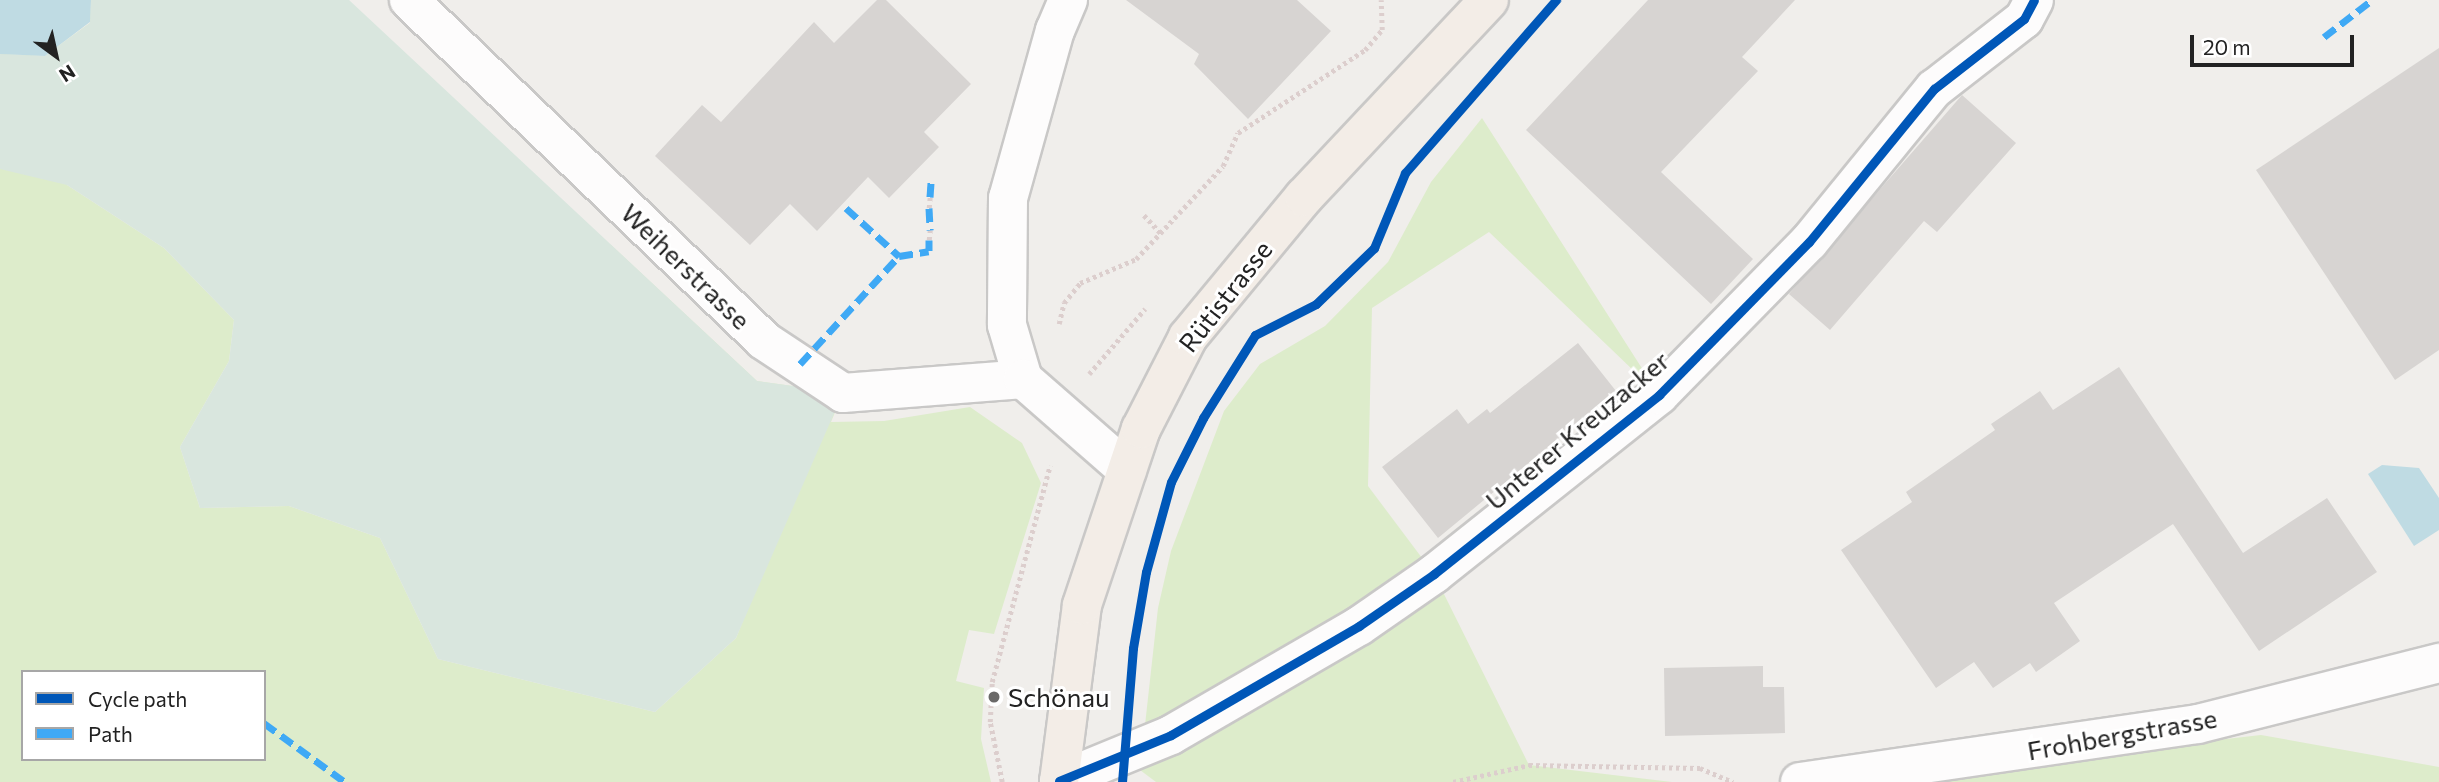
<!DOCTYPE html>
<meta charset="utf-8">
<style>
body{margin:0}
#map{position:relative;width:2439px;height:782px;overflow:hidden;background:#f0eeeb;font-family:Commissioner,sans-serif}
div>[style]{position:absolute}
.grass>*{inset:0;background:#ddeccb}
.wetland>*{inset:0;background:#d9e6de}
.water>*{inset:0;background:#bfdbe3}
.building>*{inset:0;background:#d7d4d2}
.path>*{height:4.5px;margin-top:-2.25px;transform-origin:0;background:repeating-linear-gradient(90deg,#dccecd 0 3.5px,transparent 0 7px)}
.roads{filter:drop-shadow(2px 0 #c9c8c7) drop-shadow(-2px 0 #c9c8c7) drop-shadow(0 2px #c9c8c7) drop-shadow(0 -2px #c9c8c7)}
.minor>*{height:38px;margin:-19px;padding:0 19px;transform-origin:19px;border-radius:19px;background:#fdfcfc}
.major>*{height:38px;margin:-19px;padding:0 19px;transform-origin:19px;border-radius:19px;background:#f3ede7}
.quiet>*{height:7px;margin-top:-3.5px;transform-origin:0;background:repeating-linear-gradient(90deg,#3fa9f5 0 14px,transparent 0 21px)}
.cycleway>*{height:9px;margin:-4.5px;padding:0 4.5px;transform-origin:4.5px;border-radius:4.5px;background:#0057b8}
.dots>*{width:19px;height:19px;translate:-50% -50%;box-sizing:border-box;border:4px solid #fff;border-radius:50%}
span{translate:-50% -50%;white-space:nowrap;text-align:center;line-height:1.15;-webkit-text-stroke:6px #fff;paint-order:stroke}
.street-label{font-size:26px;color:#222}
.poi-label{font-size:26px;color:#222}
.left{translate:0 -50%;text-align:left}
.legend{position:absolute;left:21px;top:670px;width:245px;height:91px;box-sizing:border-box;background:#fff;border:2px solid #a7a7a7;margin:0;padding:9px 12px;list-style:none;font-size:21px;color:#222}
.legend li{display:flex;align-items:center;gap:14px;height:35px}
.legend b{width:35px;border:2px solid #a7a7a7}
.north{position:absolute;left:21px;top:21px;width:70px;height:70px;-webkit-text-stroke:5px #fff;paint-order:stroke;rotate:147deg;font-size:19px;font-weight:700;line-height:28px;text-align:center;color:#222}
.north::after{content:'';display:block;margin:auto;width:24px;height:32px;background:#222;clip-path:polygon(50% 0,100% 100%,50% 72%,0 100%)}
.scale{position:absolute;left:2190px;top:35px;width:164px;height:32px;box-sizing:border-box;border:4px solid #222;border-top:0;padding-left:9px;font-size:21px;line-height:24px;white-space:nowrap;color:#222;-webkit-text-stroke:5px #fff;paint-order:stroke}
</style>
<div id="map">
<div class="grass">
<i style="clip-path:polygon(evenodd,91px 0,210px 0,67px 185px,164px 248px,234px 320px,229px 361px,180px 447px,200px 508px,289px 506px,380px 538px,438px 659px,655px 712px,736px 638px,785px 518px,610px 244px,757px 381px,843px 393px,831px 422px,884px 421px,970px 407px,1022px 443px,1041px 483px,994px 634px,969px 630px,956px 681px,984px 688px,981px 739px,991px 782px,0 782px,0 54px,45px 56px,90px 23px,91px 0,23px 672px,264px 672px,264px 759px,23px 759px,23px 672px)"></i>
<i style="clip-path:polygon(1482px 118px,1659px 395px,1489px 232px,1372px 308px,1368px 486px,1434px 574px,1529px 765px,1672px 782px,1156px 782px,1140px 770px,1158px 608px,1171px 551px,1224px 411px,1260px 364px,1325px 326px,1388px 262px,1431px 182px)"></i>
<i style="clip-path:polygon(2261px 735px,2439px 767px,2439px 782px,1848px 782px)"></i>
</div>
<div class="wetland">
<i style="clip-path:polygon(91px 0,349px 0,757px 381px,843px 393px,736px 638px,655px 712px,438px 659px,380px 538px,289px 506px,200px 508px,180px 447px,229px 361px,234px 320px,164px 248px,67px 185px,0 169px,0 54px,45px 56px,90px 23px)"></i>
</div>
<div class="water">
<i style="clip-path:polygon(0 0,91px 0,90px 22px,45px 56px,0 54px)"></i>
<i style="clip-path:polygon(2382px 465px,2419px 468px,2439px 498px,2439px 530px,2414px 546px,2368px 474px)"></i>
</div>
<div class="building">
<i style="clip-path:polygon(877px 0,886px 0,971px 84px,924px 132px,939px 147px,889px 198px,868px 177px,817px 231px,790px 204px,750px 245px,655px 156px,702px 105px,721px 122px,814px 22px,834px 43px)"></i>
<i style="clip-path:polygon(1126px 0,1297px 0,1331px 31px,1248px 119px,1194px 64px,1199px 54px)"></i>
<i style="clip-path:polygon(1648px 0,1795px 0,1742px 57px,1758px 71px,1661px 172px,1753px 259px,1711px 304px,1526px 130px)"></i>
<i style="clip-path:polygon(2439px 48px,2439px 350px,2395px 380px,2256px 170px)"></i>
<i style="clip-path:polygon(1962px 95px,2016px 143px,1937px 232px,1924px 221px,1830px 330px,1789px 294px)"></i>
<i style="clip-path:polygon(1578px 343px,1616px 391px,1438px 538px,1382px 467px,1457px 409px,1468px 424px,1487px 409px,1490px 413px)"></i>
<i style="clip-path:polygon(2119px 367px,2243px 553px,2327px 498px,2377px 572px,2259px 651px,2173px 524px,2054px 603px,2080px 641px,2036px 672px,2030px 663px,1993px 688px,1974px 662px,1936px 688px,1841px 550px,1912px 502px,1906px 492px,1995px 430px,1991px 424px,2040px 391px,2053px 410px)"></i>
<i style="clip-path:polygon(1763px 666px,1763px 687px,1784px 687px,1785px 733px,1665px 736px,1664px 668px)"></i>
</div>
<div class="path">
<i style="left:929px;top:208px;width:11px;rotate:-85deg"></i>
<i style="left:1144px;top:215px;width:25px;rotate:47deg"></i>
<i style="left:929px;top:240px;width:10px;rotate:-84deg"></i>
<i style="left:1059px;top:324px;width:22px;rotate:-77deg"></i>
<i style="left:1064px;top:303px;width:26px;rotate:-51deg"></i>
<i style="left:1080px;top:283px;width:61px;rotate:-23.2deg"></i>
<i style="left:1136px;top:259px;width:127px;rotate:-46.9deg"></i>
<i style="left:1223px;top:166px;width:36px;rotate:-66deg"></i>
<i style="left:1238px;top:133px;width:152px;rotate:-33.2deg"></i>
<i style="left:1365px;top:50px;width:26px;rotate:-50deg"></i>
<i style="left:1382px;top:30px;width:30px;rotate:-92deg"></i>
<i style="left:1089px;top:374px;width:86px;rotate:-49.3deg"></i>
<i style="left:1002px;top:782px;width:61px;rotate:-101.3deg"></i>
<i style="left:990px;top:722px;width:40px;rotate:-87.1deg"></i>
<i style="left:992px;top:682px;width:224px;rotate:-75deg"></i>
<i style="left:1453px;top:782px;width:78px;rotate:-12.6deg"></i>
<i style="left:1529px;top:765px;width:171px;rotate:1deg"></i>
<i style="left:1700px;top:768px;width:36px;rotate:23deg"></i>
</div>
<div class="roads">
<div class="minor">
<i style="left:409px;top:0;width:491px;rotate:43.8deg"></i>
<i style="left:763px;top:340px;width:96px;rotate:33.5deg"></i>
<i style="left:843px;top:393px;width:181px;rotate:-4.4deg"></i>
<i style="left:1068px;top:0;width:33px;rotate:113deg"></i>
<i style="left:1055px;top:30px;width:174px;rotate:105.6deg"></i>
<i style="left:1008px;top:198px;width:127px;rotate:90.5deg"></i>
<i style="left:1007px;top:325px;width:56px;rotate:73.5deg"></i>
<i style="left:1023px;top:379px;width:138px;rotate:41.2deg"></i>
<i style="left:1059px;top:781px;width:121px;rotate:-22.3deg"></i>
<i style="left:1171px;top:735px;width:217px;rotate:-30.1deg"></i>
<i style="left:1359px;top:626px;width:91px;rotate:-34.7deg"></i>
<i style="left:1434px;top:574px;width:288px;rotate:-38.5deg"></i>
<i style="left:1659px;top:395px;width:214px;rotate:-45.6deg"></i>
<i style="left:1809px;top:242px;width:198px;rotate:-50.8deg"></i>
<i style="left:1934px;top:89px;width:114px;rotate:-37.9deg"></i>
<i style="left:2024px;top:19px;width:21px;rotate:-62deg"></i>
<i style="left:1800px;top:782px;width:402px;rotate:-8.3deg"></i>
<i style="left:2198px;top:724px;width:249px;rotate:-14.2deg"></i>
</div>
<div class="major">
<i style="left:1059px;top:782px;width:178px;rotate:-82.6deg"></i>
<i style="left:1082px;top:605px;width:186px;rotate:-71.5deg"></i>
<i style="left:1141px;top:429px;width:103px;rotate:-62.9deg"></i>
<i style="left:1188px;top:337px;width:182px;rotate:-50.4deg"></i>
<i style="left:1304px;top:197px;width:270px;rotate:-46.8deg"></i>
</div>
</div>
<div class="quiet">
<i style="left:2324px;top:37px;width:61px;rotate:-37.6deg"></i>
<i style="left:930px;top:197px;width:16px;rotate:-86deg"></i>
<i style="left:846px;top:208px;width:72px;rotate:42.2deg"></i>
<i style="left:929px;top:208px;width:22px;rotate:87deg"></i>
<i style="left:800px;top:364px;width:147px;rotate:-47.5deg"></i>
<i style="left:899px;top:256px;width:30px;rotate:-9deg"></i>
<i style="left:929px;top:251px;width:11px;rotate:-90deg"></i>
<i style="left:264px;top:723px;width:100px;rotate:36.1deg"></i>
</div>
<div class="cycleway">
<i style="left:1059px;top:781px;width:121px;rotate:-22.3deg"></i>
<i style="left:1171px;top:735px;width:217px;rotate:-30.1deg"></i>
<i style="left:1359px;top:626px;width:91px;rotate:-34.7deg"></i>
<i style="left:1434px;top:574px;width:288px;rotate:-38.5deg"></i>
<i style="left:1659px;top:395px;width:214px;rotate:-45.6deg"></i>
<i style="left:1809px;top:242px;width:198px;rotate:-50.8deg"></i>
<i style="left:1934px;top:89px;width:114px;rotate:-37.9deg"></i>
<i style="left:2024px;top:19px;width:21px;rotate:-62deg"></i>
<i style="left:1122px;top:782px;width:134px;rotate:-85.3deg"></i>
<i style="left:1133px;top:648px;width:77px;rotate:-80.3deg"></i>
<i style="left:1146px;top:572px;width:93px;rotate:-74.5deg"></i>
<i style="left:1171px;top:482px;width:72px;rotate:-63.4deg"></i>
<i style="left:1203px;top:418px;width:98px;rotate:-57.9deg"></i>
<i style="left:1255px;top:335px;width:68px;rotate:-26.9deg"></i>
<i style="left:1316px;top:304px;width:81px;rotate:-44deg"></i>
<i style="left:1374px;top:248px;width:81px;rotate:-67.5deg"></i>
<i style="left:1405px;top:173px;width:230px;rotate:-48.9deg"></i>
</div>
<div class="dots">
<i style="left:994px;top:697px;background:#6a6968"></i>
</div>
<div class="street-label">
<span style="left:686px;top:266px;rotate:44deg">Weiherstrasse</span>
<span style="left:1225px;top:296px;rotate:-52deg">Rütistrasse</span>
<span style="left:1577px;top:430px;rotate:-40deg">Unterer Kreuzacker</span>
<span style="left:2122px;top:734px;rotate:-10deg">Frohbergstrasse</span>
</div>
<div class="poi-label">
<span class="left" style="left:1008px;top:697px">Schönau</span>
</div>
<ul class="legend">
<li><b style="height:9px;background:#0057b8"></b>Cycle path</li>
<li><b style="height:9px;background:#3fa9f5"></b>Path</li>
</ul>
<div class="north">N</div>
<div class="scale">20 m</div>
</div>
